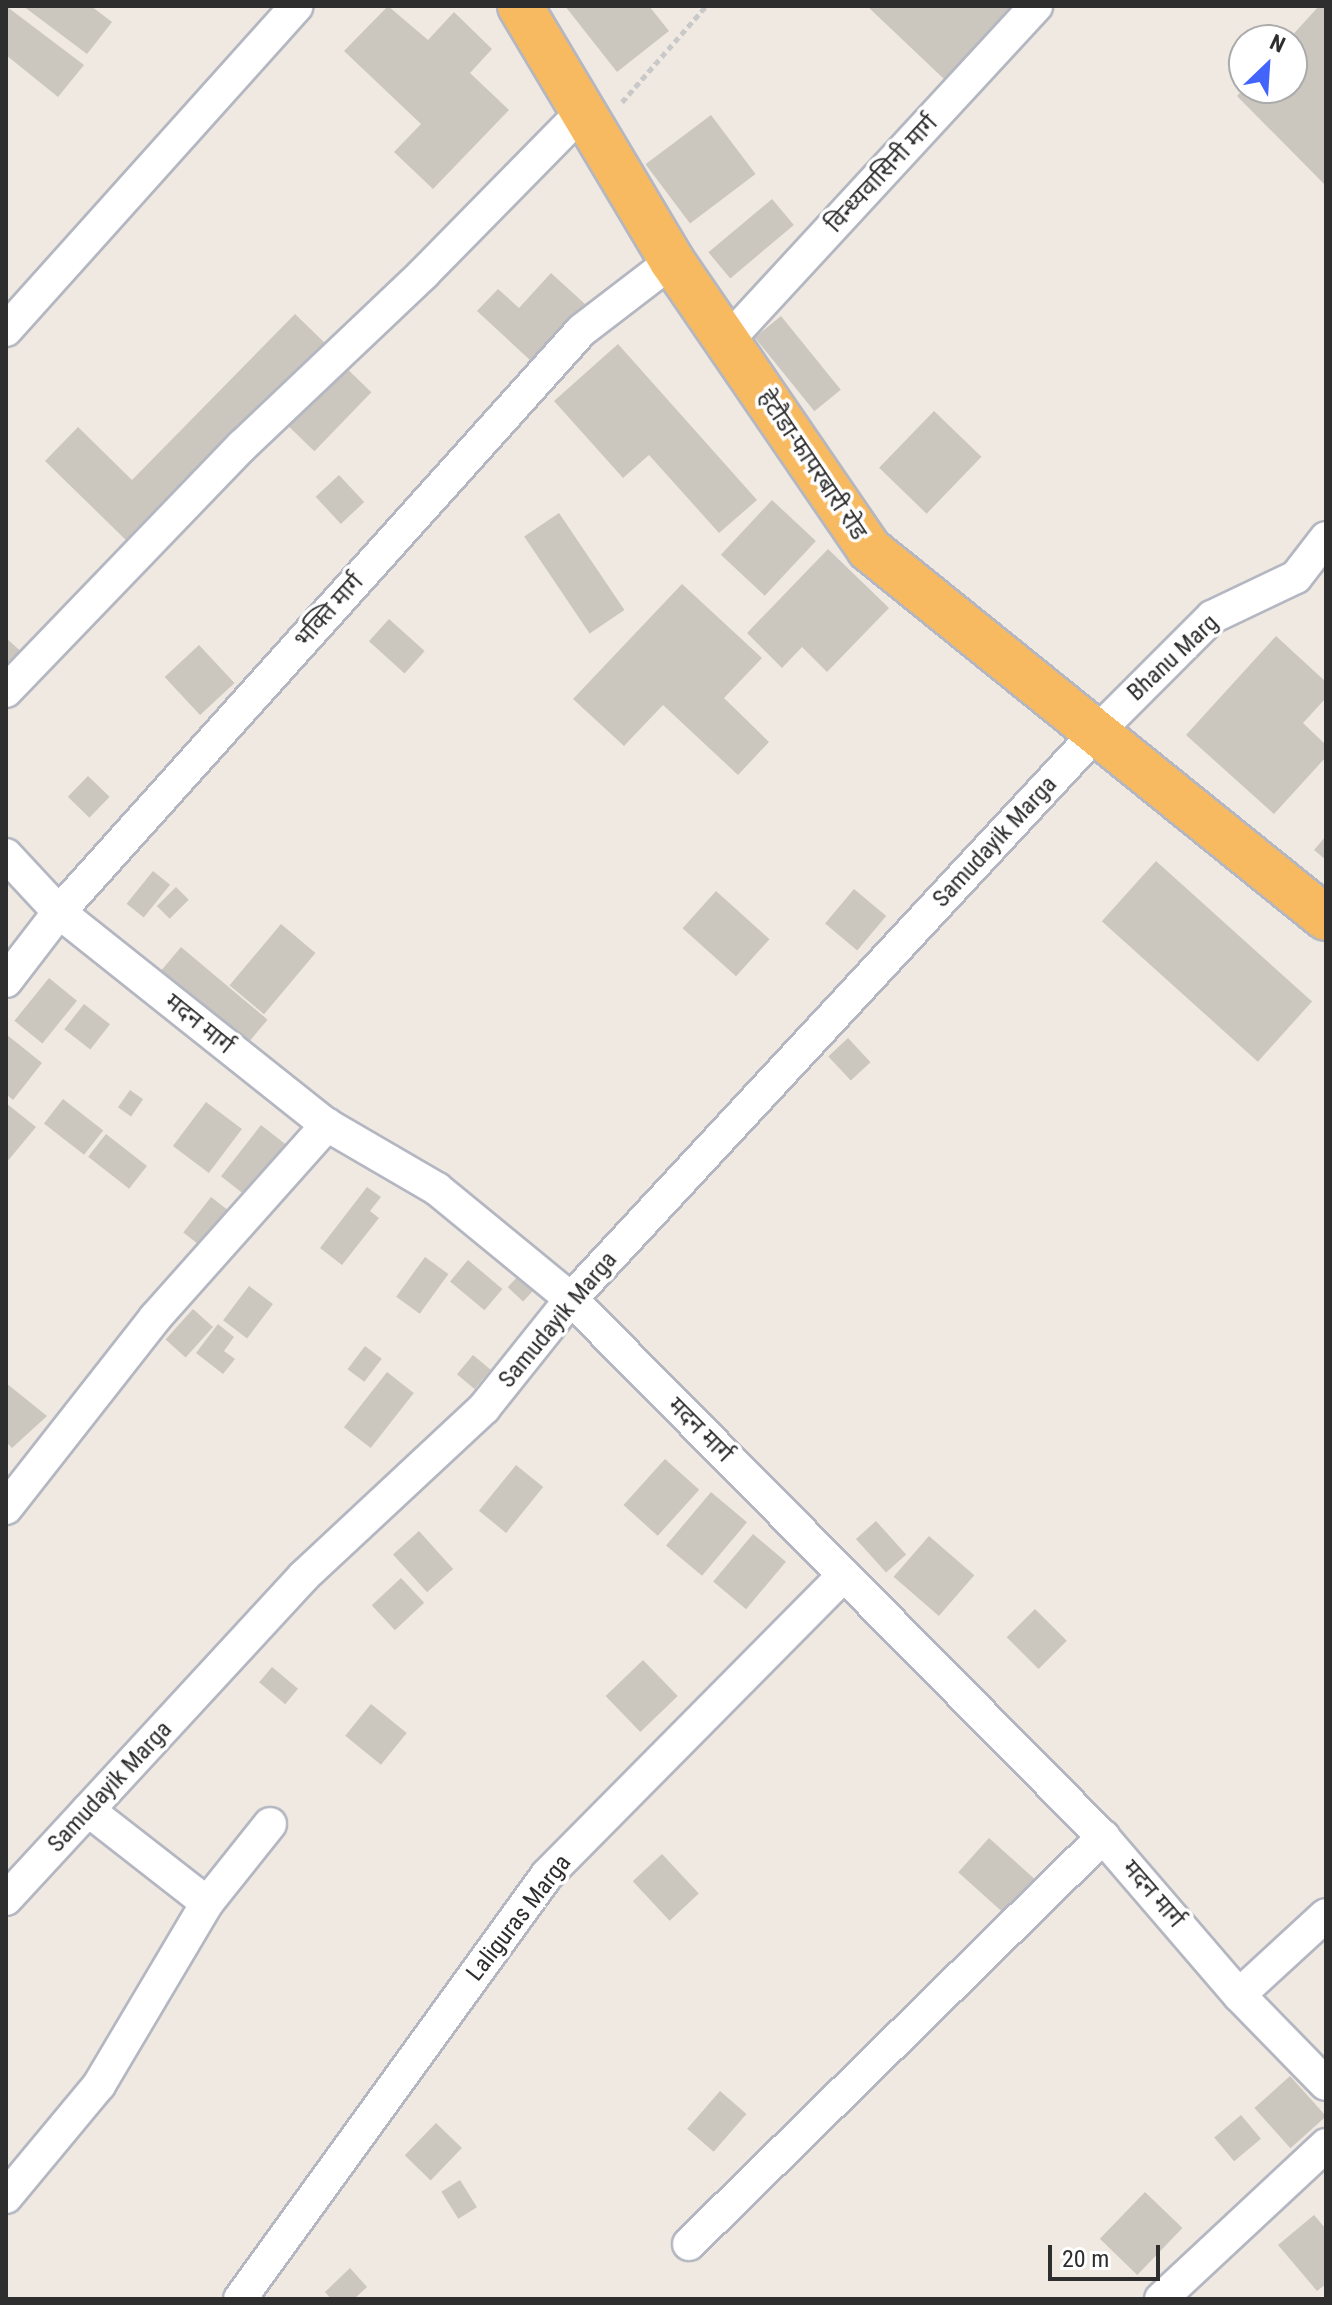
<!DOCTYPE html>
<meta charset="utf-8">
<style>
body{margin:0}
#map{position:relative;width:1332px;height:2305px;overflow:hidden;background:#efe9e1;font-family:"Roboto Condensed","Noto Sans Devanagari",sans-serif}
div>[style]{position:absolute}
.building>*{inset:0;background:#cbc7bf;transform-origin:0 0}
.path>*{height:5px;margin-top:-2.5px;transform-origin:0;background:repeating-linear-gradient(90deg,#c9c9c9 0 6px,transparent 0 10px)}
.roads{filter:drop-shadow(2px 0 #b4b7c1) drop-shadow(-2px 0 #b4b7c1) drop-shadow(0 2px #b4b7c1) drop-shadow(0 -2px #b4b7c1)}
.minor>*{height:32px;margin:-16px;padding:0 16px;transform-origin:16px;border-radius:16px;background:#fff}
.trunk>*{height:44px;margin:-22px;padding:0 22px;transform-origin:22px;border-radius:22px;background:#f8ba60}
span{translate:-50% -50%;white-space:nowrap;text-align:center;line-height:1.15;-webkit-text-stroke:7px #fff;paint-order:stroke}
.street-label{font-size:24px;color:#2e2e2e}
.frame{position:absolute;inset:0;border:8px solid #2e2e2e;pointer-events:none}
.north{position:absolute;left:1228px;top:24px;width:80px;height:80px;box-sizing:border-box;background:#fff;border:2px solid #ababab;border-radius:50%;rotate:25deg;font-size:22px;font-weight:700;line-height:32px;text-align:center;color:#2e2e2e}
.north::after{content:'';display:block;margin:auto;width:28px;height:36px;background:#4264fb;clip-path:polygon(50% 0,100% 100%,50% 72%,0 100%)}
.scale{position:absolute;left:1048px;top:2245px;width:112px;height:36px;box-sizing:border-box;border:4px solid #2e2e2e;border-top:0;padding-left:10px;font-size:24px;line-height:28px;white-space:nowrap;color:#2e2e2e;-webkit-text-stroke:6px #fff;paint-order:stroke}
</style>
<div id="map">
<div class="building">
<i style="clip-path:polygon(6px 6px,84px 65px,58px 97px,6px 55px)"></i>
<i style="clip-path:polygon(23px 6px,91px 6px,112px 22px,87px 54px)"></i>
<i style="clip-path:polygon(388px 6px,428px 40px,454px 12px,492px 49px,470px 73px,509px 110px,433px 189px,394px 152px,421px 124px,344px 51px)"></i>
<i style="clip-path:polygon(565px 6px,649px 6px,669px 31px,617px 72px)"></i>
<i style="clip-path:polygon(867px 6px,1013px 6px,944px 79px)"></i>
<i style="clip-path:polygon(1319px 6px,1326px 6px,1326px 186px,1237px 96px,1244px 88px,1292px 88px,1292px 40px,1288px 40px)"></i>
<i style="left:711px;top:115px;width:74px;height:82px;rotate:53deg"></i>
<i style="left:772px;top:199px;width:34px;height:83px;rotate:50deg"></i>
<i style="clip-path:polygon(551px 273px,585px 304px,532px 362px,477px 311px,498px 289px,519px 308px)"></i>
<i style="clip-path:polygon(295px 314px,326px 344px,130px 544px,45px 461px,78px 427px,132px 480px)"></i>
<i style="left:781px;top:316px;width:95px;height:34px;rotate:51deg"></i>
<i style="clip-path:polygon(618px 344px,757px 500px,719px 533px,649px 455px,623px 478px,554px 401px)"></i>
<i style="left:339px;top:361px;width:45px;height:82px;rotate:44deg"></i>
<i style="left:934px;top:411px;width:66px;height:79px;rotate:44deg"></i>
<i style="left:339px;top:475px;width:37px;height:32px;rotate:47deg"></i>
<i style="left:772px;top:500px;width:60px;height:75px;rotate:43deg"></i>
<i style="left:559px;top:513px;width:117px;height:42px;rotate:56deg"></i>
<i style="clip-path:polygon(828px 549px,889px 608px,827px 672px,802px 647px,782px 668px,747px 633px)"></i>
<i style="clip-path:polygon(682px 584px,762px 658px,724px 698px,769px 742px,738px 775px,663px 705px,624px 746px,573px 699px)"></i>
<i style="left:389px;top:619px;width:48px;height:30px;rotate:42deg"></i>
<i style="clip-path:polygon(1276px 636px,1326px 682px,1326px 698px,1303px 723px,1326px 745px,1326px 757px,1274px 814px,1186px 735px)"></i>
<i style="clip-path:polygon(6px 638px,25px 655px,6px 678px)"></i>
<i style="left:199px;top:645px;width:52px;height:47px;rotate:47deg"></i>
<i style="left:88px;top:776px;width:30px;height:29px;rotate:44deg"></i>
<i style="clip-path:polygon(1326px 836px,1326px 860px,1314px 850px)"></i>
<i style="left:1156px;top:861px;width:210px;height:81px;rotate:42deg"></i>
<i style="left:153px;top:871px;width:22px;height:42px;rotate:39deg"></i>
<i style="left:176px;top:887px;width:18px;height:27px;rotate:45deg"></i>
<i style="left:854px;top:889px;width:42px;height:45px;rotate:40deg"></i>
<i style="left:716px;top:891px;width:72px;height:50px;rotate:42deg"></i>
<i style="left:281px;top:924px;width:45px;height:80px;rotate:40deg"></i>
<i style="left:181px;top:947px;width:113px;height:32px;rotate:40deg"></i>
<i style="left:49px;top:978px;width:36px;height:55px;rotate:39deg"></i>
<i style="left:84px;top:1004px;width:33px;height:32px;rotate:38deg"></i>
<i style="clip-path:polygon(6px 1034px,42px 1063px,13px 1100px,6px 1094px)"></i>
<i style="left:848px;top:1038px;width:33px;height:27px;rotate:47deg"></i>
<i style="left:130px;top:1090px;width:16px;height:21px;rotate:35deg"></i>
<i style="left:63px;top:1099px;width:51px;height:31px;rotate:38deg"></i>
<i style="left:206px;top:1102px;width:45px;height:55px;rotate:37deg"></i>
<i style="clip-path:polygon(6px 1103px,36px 1127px,6px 1163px)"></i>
<i style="left:261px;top:1125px;width:36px;height:65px;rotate:38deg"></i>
<i style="left:106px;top:1134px;width:52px;height:29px;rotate:38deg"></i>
<i style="clip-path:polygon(367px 1187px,381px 1197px,370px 1211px,379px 1218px,342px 1265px,320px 1248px)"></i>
<i style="left:211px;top:1197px;width:33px;height:45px;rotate:38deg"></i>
<i style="left:425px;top:1257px;width:29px;height:49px;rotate:36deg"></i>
<i style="left:468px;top:1260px;width:45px;height:28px;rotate:40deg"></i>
<i style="left:520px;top:1274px;width:21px;height:18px;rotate:43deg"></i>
<i style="left:249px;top:1286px;width:30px;height:43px;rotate:37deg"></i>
<i style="left:193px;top:1309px;width:27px;height:41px;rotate:42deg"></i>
<i style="clip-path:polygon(218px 1324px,234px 1337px,224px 1351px,235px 1359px,223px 1374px,196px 1353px)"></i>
<i style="left:365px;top:1346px;width:21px;height:29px;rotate:37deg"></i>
<i style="left:473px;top:1355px;width:23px;height:25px;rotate:40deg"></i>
<i style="left:387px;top:1372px;width:34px;height:70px;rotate:38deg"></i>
<i style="clip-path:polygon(6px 1383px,47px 1416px,12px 1448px,6px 1442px)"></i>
<i style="left:665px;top:1459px;width:46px;height:62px;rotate:42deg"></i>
<i style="left:516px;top:1465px;width:35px;height:59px;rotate:39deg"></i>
<i style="left:711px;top:1492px;width:47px;height:70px;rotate:40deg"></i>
<i style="left:876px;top:1521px;width:45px;height:27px;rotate:48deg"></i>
<i style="left:419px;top:1531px;width:51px;height:35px;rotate:48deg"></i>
<i style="left:753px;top:1534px;width:43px;height:62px;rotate:40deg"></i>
<i style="left:929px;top:1536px;width:60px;height:54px;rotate:41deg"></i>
<i style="left:401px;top:1578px;width:34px;height:40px;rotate:47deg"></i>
<i style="left:1035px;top:1609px;width:45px;height:40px;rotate:45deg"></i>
<i style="left:643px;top:1660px;width:50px;height:52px;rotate:46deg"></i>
<i style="left:272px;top:1667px;width:34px;height:20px;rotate:40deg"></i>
<i style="left:371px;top:1704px;width:46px;height:41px;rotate:39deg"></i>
<i style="left:989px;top:1838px;width:61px;height:46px;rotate:42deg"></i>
<i style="left:662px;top:1854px;width:54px;height:40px;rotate:47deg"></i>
<i style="left:1290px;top:2076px;width:54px;height:48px;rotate:48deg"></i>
<i style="left:720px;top:2091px;width:35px;height:50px;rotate:41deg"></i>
<i style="left:1241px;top:2115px;width:31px;height:35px;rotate:50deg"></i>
<i style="left:436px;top:2123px;width:36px;height:45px;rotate:44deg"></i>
<i style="left:460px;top:2180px;width:32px;height:22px;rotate:58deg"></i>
<i style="left:1145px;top:2192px;width:52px;height:65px;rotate:44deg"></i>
<i style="clip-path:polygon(1314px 2215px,1326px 2229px,1326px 2284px,1317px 2291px,1278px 2245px)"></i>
<i style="clip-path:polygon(350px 2268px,367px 2287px,354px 2299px,331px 2299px,325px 2292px)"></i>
</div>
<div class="path">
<i style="left:622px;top:102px;width:128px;rotate:-48.8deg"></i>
</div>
<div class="roads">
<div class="minor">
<i style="left:6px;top:330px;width:435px;rotate:-48.1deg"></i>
<i style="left:727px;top:341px;width:456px;rotate:-47.3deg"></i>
<i style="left:6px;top:691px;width:340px;rotate:-46.1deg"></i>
<i style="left:242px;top:446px;width:250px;rotate:-43.5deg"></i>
<i style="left:423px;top:274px;width:228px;rotate:-45.5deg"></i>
<i style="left:6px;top:855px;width:78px;rotate:47.1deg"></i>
<i style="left:59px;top:912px;width:342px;rotate:38.5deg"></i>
<i style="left:327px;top:1125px;width:127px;rotate:30.2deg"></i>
<i style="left:437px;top:1189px;width:173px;rotate:39.4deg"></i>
<i style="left:571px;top:1299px;width:757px;rotate:45.32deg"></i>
<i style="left:1103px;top:1837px;width:208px;rotate:49.3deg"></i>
<i style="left:1239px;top:1995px;width:124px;rotate:45.7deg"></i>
<i style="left:6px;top:981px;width:87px;rotate:-52.5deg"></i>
<i style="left:59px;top:912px;width:782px;rotate:-48.06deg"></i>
<i style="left:582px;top:330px;width:113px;rotate:-37.5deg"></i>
<i style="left:6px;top:1508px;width:241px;rotate:-51.9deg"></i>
<i style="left:155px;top:1318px;width:259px;rotate:-48.3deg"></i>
<i style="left:88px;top:1810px;width:151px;rotate:38deg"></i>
<i style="left:6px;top:1899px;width:439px;rotate:-47.3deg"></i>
<i style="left:304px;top:1576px;width:246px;rotate:-43deg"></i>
<i style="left:484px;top:1408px;width:139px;rotate:-51.4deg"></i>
<i style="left:571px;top:1299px;width:776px;rotate:-47.14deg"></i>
<i style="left:1099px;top:730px;width:160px;rotate:-45deg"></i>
<i style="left:1212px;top:617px;width:93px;rotate:-25.5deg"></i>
<i style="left:1296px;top:577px;width:49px;rotate:-52.4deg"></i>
<i style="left:1239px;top:1995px;width:118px;rotate:-42.6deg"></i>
<i style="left:6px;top:2197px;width:146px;rotate:-50.3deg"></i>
<i style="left:99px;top:2085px;width:212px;rotate:-59.3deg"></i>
<i style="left:207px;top:1903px;width:101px;rotate:-51.4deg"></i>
<i style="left:689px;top:2244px;width:581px;rotate:-44.51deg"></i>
<i style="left:240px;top:2299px;width:523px;rotate:-54.09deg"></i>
<i style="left:547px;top:1875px;width:422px;rotate:-45.3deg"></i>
<i style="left:1161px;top:2299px;width:226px;rotate:-43deg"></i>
</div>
<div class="trunk">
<i style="left:520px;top:6px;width:297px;rotate:59.2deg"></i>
<i style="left:672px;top:261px;width:349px;rotate:55.6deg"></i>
<i style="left:869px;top:549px;width:587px;rotate:38.92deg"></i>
</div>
</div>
<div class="street-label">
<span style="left:882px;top:174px;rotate:-47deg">विन्ध्यवासिनी मार्ग</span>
<span style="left:812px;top:465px;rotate:56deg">हेटौडा-फापरबारी रोड</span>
<span style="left:329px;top:611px;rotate:-48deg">भक्ति मार्ग</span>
<span style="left:1173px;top:658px;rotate:-43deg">Bhanu Marg</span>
<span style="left:995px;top:842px;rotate:-47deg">Samudayik Marga</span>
<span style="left:199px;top:1024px;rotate:39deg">मदन मार्ग</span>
<span style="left:558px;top:1320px;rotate:-50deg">Samudayik Marga</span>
<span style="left:700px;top:1430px;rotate:45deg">मदन मार्ग</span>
<span style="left:110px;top:1787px;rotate:-47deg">Samudayik Marga</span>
<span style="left:1153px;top:1894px;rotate:49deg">मदन मार्ग</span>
<span style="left:519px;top:1918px;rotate:-52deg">Laliguras Marga</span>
</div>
<div class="frame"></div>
<div class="north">N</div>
<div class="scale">20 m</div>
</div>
